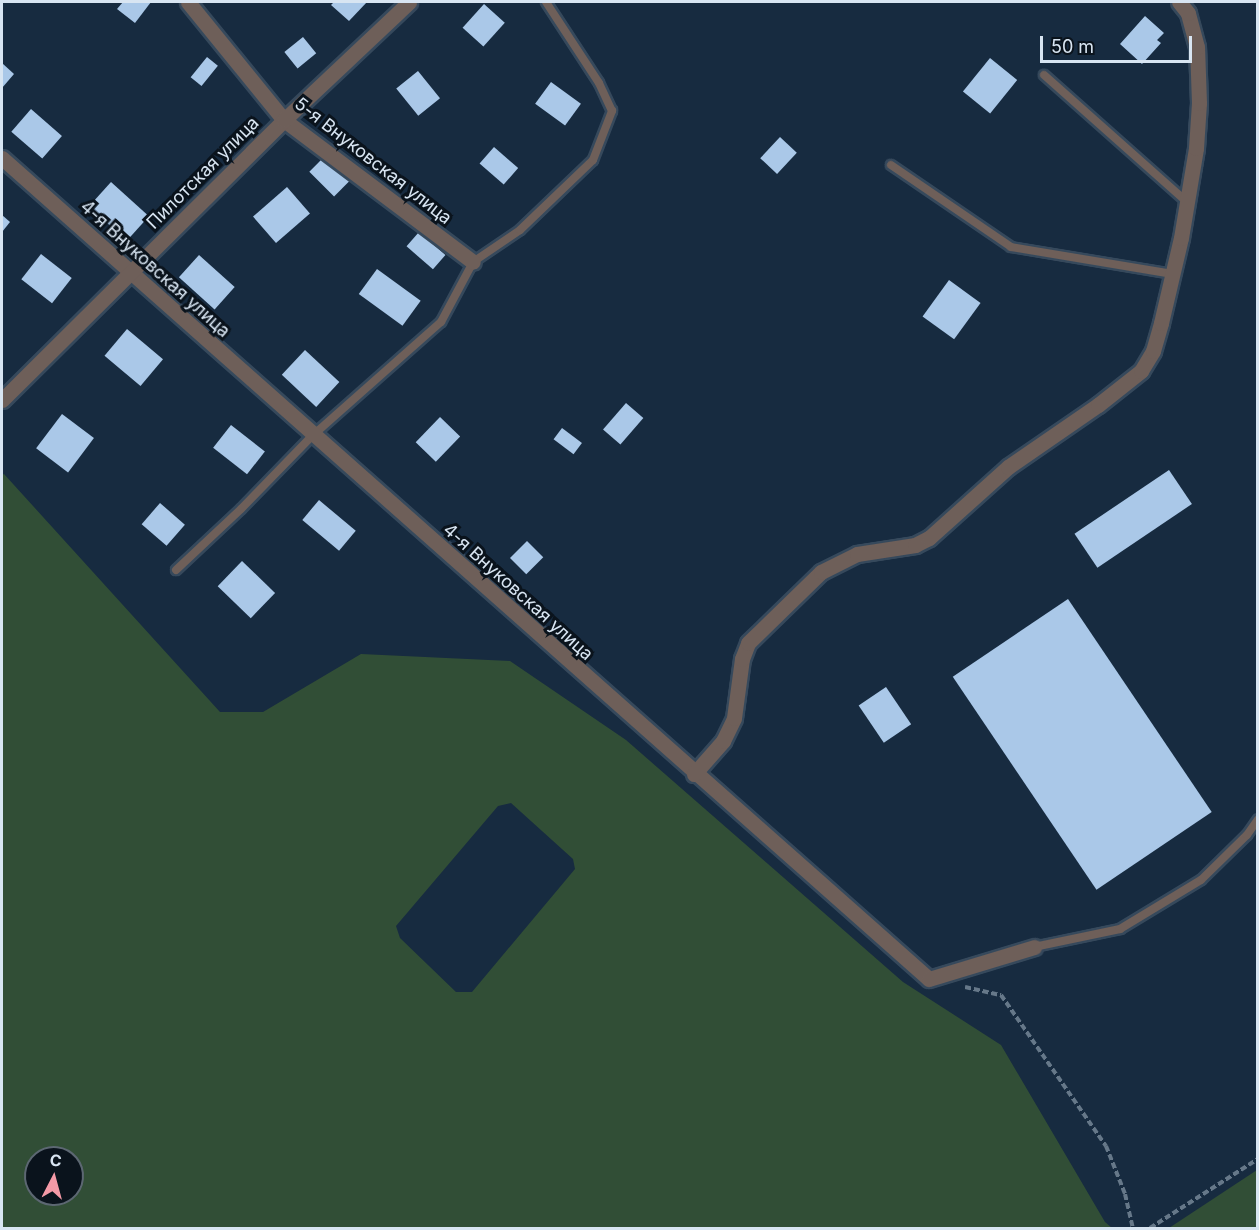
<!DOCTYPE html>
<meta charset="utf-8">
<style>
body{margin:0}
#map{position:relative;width:1259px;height:1230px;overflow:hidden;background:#172b40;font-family:Inter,sans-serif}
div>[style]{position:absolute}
.green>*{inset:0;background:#314e36}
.building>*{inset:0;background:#aac8e8;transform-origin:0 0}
.path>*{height:4px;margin-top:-2px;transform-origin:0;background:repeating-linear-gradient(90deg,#667889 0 6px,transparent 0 9px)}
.roads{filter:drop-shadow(2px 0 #36495c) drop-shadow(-2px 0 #36495c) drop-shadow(0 2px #36495c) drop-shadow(0 -2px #36495c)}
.lane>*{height:8px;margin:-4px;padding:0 4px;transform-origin:4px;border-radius:4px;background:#6e5f59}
.street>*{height:15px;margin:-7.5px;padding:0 7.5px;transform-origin:7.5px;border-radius:7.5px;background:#6e5f59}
span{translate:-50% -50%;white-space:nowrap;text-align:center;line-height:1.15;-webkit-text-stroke:6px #0a131c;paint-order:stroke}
.street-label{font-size:18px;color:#d8e5f2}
.frame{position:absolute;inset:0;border:3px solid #d8e5f2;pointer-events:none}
.north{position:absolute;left:24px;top:1146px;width:60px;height:60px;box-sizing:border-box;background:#0a131c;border:2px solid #5c6772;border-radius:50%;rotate:6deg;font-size:16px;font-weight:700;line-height:24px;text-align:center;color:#d8e5f2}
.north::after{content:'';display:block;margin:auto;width:21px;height:27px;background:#f49aa7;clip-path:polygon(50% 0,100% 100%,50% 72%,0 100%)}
.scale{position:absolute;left:1040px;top:36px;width:152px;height:27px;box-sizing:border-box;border:3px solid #d8e5f2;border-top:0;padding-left:8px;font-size:18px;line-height:21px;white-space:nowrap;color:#d8e5f2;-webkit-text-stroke:4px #0a131c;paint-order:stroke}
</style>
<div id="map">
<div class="green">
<i style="clip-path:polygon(evenodd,4px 474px,220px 712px,263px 712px,361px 654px,510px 661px,626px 740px,903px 982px,1001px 1045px,1105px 1222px,1112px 1228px,2px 1228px,2px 475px,4px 474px,511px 803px,573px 859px,575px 869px,472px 992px,456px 992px,400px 938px,396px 926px,498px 806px,511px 803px,4px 474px,36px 1158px,72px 1158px,72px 1194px,36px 1194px,36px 1158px)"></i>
<i style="clip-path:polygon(1257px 1170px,1257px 1228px,1169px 1228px)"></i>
</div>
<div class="building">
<i style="clip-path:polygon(123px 2px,151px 2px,135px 23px,117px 9px)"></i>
<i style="clip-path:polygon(334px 2px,367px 2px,349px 21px,331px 5px)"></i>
<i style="left:484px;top:4px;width:28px;height:32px;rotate:42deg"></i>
<i style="clip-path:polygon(1145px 16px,1164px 33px,1157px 40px,1161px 43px,1142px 64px,1120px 44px)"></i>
<i style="left:303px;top:37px;width:21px;height:24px;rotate:51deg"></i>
<i style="left:207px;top:57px;width:14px;height:26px;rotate:39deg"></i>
<i style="left:990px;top:58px;width:35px;height:43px;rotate:39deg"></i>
<i style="clip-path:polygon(2px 63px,14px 74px,2px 88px)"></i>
<i style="left:418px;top:71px;width:35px;height:28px;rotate:51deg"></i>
<i style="left:551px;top:82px;width:37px;height:27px;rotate:36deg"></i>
<i style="left:31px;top:109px;width:41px;height:30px;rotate:41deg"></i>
<i style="left:780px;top:137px;width:23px;height:29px;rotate:43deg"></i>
<i style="left:494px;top:147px;width:32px;height:22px;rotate:41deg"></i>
<i style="left:327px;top:154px;width:35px;height:25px;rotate:45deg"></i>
<i style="left:111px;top:182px;width:51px;height:33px;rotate:42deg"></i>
<i style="left:287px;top:187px;width:35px;height:45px;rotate:49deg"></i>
<i style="clip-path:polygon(2px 215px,10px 222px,2px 232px)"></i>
<i style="left:419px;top:232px;width:35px;height:19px;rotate:41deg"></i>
<i style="left:41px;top:254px;width:39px;height:32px;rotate:38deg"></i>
<i style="left:199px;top:255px;width:48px;height:30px;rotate:42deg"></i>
<i style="left:377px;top:269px;width:54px;height:31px;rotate:36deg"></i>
<i style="left:949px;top:280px;width:39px;height:45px;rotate:36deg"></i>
<i style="left:127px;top:329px;width:47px;height:35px;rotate:40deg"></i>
<i style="left:305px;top:350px;width:47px;height:34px;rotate:43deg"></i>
<i style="left:626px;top:403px;width:23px;height:35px;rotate:41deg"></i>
<i style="left:62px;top:414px;width:40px;height:43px;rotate:37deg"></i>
<i style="left:440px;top:417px;width:28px;height:35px;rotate:44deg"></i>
<i style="left:231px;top:425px;width:43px;height:29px;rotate:38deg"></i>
<i style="left:562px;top:428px;width:25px;height:14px;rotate:37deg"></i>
<i style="left:1169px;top:470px;width:41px;height:114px;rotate:56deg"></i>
<i style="left:319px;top:500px;width:48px;height:26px;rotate:40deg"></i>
<i style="left:160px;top:503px;width:33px;height:28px;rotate:41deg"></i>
<i style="left:527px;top:541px;width:23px;height:24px;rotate:45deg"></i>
<i style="left:242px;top:561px;width:46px;height:35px;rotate:44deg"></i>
<i style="left:1068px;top:599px;width:257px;height:139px;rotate:56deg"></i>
<i style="left:886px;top:687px;width:45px;height:33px;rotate:56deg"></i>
</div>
<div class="path">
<i style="left:965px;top:987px;width:37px;rotate:13deg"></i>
<i style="left:1001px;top:995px;width:184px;rotate:55.2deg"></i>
<i style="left:1106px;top:1146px;width:52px;rotate:68.4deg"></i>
<i style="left:1125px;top:1194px;width:35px;rotate:77deg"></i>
<i style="left:1150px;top:1228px;width:128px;rotate:-32.6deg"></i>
</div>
<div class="roads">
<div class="lane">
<i style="left:1044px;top:75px;width:191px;rotate:41.6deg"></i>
<i style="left:891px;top:165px;width:145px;rotate:34.3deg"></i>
<i style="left:1011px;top:247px;width:163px;rotate:9.5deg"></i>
<i style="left:176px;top:570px;width:89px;rotate:-43.2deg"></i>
<i style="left:241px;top:509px;width:102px;rotate:-45.8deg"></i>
<i style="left:312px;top:436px;width:172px;rotate:-41.5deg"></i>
<i style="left:441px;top:322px;width:68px;rotate:-61.9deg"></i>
<i style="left:473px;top:262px;width:57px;rotate:-34.2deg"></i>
<i style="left:520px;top:230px;width:101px;rotate:-43.8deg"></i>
<i style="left:593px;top:160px;width:53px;rotate:-68.8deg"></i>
<i style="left:612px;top:111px;width:31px;rotate:-115deg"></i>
<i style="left:599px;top:83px;width:97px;rotate:-123.2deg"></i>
<i style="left:1034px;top:947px;width:88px;rotate:-11.8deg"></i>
<i style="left:1120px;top:929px;width:95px;rotate:-31.2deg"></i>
<i style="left:1201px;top:880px;width:64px;rotate:-44.4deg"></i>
<i style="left:1247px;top:835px;width:19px;rotate:-55deg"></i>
</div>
<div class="street">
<i style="left:188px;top:2px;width:152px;rotate:50.9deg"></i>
<i style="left:284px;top:120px;width:236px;rotate:36.9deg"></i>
<i style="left:2px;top:158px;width:1238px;rotate:41.53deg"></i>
<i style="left:929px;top:979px;width:110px;rotate:-16.9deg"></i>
<i style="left:2px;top:400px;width:397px;rotate:-44.8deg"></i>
<i style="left:284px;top:120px;width:172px;rotate:-43.3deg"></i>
<i style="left:694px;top:774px;width:44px;rotate:-48.7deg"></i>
<i style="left:723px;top:741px;width:25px;rotate:-64deg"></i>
<i style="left:734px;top:718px;width:60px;rotate:-82.3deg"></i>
<i style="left:742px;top:659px;width:17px;rotate:-69deg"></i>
<i style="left:748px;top:643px;width:102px;rotate:-44.2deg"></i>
<i style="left:821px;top:572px;width:40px;rotate:-26.6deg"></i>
<i style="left:857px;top:554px;width:59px;rotate:-8.8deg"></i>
<i style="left:915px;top:545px;width:16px;rotate:-27deg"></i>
<i style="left:929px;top:538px;width:106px;rotate:-41.9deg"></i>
<i style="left:1008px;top:467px;width:109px;rotate:-34.6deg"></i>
<i style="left:1098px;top:405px;width:55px;rotate:-38.3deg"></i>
<i style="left:1141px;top:371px;width:23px;rotate:-59deg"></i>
<i style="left:1153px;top:351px;width:29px;rotate:-74deg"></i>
<i style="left:1161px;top:323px;width:87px;rotate:-76.8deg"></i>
<i style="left:1181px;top:238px;width:91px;rotate:-80.5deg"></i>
<i style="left:1196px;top:148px;width:45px;rotate:-86.2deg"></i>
<i style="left:1199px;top:103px;width:56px;rotate:-92deg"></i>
<i style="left:1197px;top:47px;width:35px;rotate:-105deg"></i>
<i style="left:1188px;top:13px;width:14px;rotate:-129deg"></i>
</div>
</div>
<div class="street-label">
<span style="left:373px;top:161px;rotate:38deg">5-я Внуковская улица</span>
<span style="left:203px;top:173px;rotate:-45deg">Пилотская улица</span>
<span style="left:155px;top:269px;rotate:42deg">4-я Внуковская улица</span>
<span style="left:518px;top:592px;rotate:42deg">4-я Внуковская улица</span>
</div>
<div class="frame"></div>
<div class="north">С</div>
<div class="scale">50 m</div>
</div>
